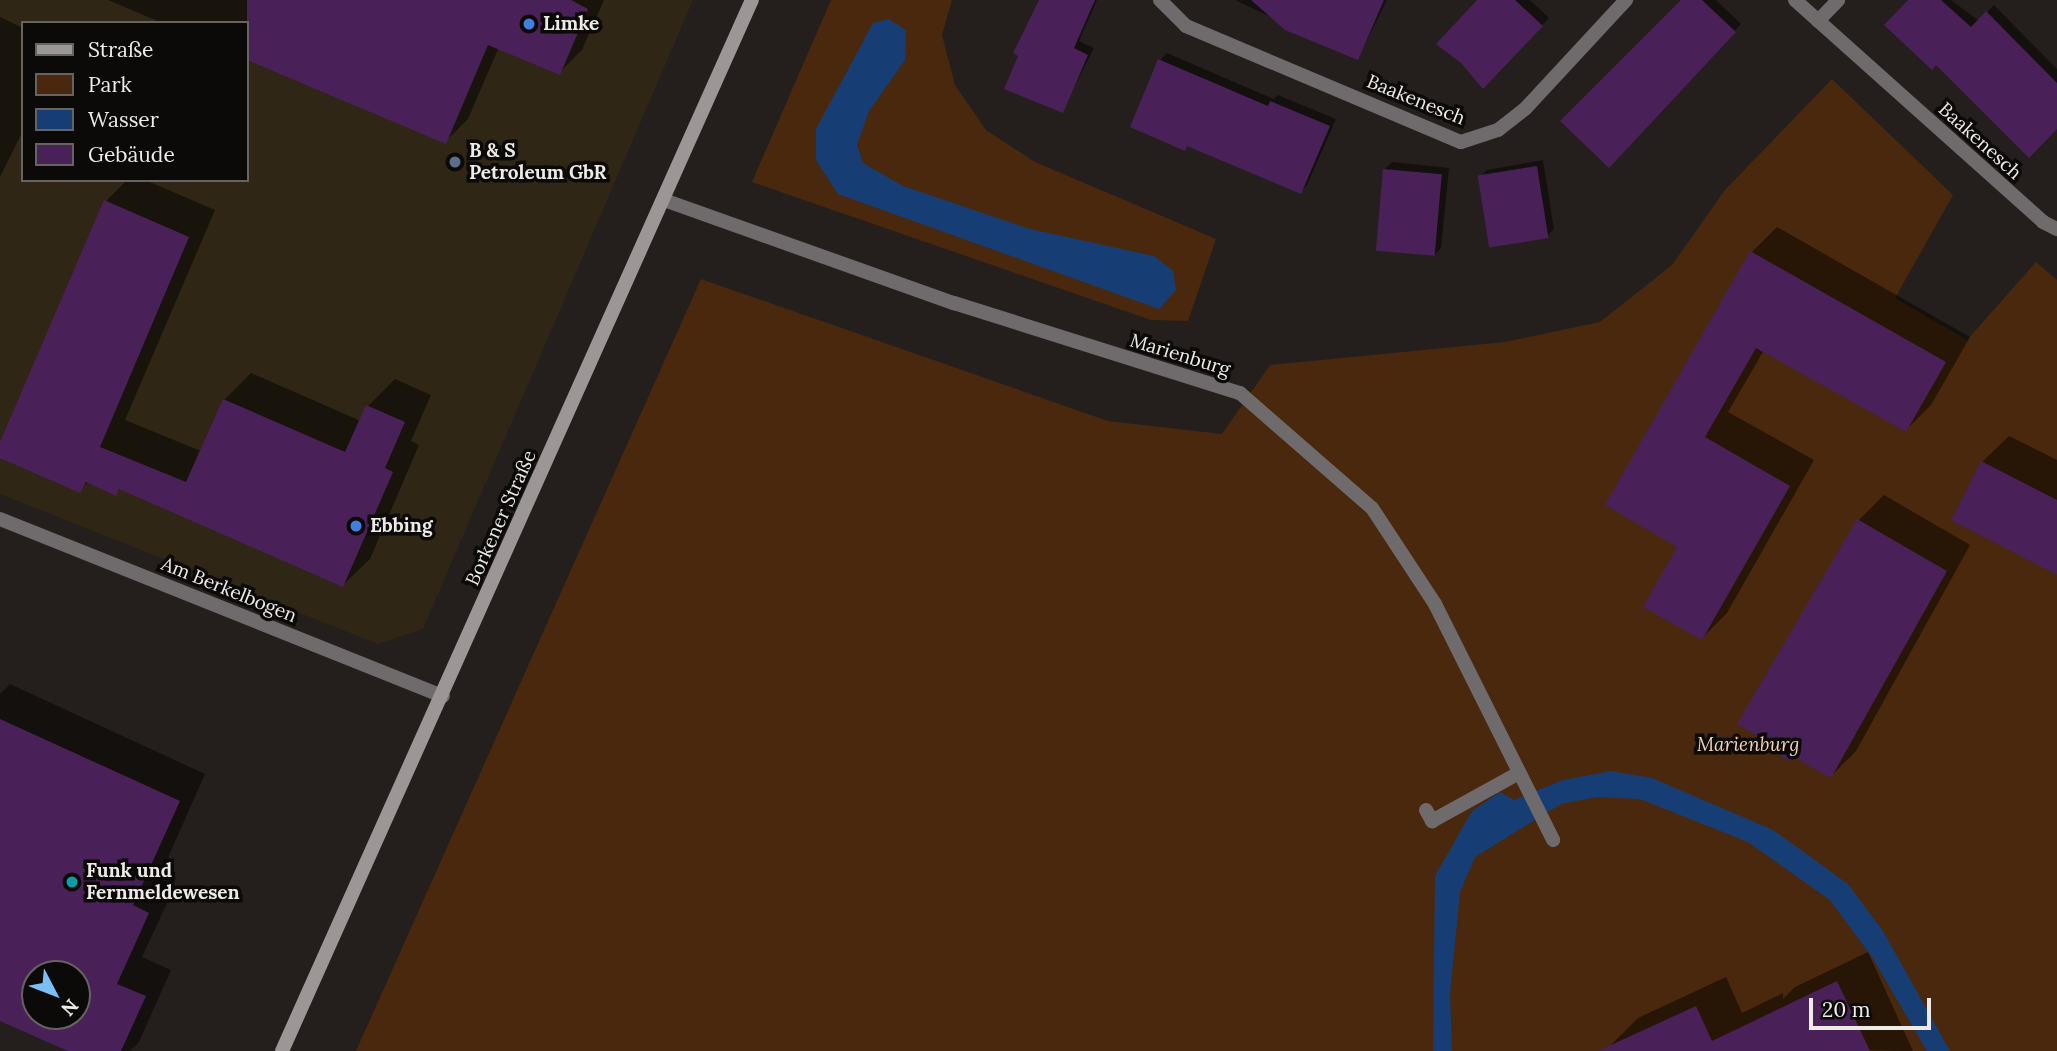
<!DOCTYPE html>
<meta charset="utf-8">
<style>
body{margin:0}
#map{position:relative;width:2057px;height:1051px;overflow:hidden;background:#241f1c;font-family:Lora,serif}
div>[style]{position:absolute}
.commercial>*{inset:0;background:#2f2616}
.green>*{inset:0;background:#49280d}
.water>*{inset:0;background:#173e74}
.shadow>*{inset:0;background:#0007}
.building>*{inset:0;background:#492158;transform-origin:0 0}
.lane>*{height:14px;margin:-7px;padding:0 7px;transform-origin:7px;border-radius:7px;background:#6f6b6c}
.street>*{height:14px;margin:-7px;padding:0 7px;transform-origin:7px;border-radius:7px;background:#6f6b6c}
.secondary>*{height:14px;margin:-7px;padding:0 7px;transform-origin:7px;border-radius:7px;background:#9c9697}
.dots>*{width:19px;height:19px;translate:-50% -50%;box-sizing:border-box;border:4px solid #0c0a08;border-radius:50%}
span{translate:-50% -50%;white-space:nowrap;text-align:center;line-height:1.15;-webkit-text-stroke:7px #0c0a08;paint-order:stroke}
.poi-label{font-size:19px;color:#edeae7;font-weight:700}
.left{translate:0 -50%;text-align:left}
.street-label{font-size:19px;color:#edeae7}
.park-label{font-size:19px;color:#f5d0b7;font-style:italic}
.legend{position:absolute;left:21px;top:21px;width:228px;height:161px;box-sizing:border-box;background:#0c0a08;border:2px solid #666461;margin:0;padding:9px 12px;list-style:none;font-size:21px;color:#edeae7}
.legend li{display:flex;align-items:center;gap:14px;height:35px}
.legend b{width:35px;border:2px solid #666461}
.north{position:absolute;left:21px;top:960px;width:70px;height:70px;box-sizing:border-box;background:#0c0a08;border:2px solid #666461;border-radius:50%;rotate:132deg;font-size:19px;font-weight:700;line-height:28px;text-align:center;color:#edeae7}
.north::after{content:'';display:block;margin:auto;width:24px;height:32px;background:#79bff8;clip-path:polygon(50% 0,100% 100%,50% 72%,0 100%)}
.scale{position:absolute;left:1809px;top:998px;width:122px;height:32px;box-sizing:border-box;border:4px solid #edeae7;border-top:0;padding-left:9px;font-size:21px;line-height:24px;white-space:nowrap;color:#edeae7;-webkit-text-stroke:5px #0c0a08;paint-order:stroke}
</style>
<div id="map">
<div class="commercial">
<i style="clip-path:polygon(evenodd,0 0,693px 0,423px 629px,378px 644px,0 494px,0 0,23px 23px,247px 23px,247px 180px,23px 180px,23px 23px)"></i>
</div>
<div class="green">
<i style="clip-path:polygon(831px 0,952px 0,942px 35px,955px 85px,986px 130px,1035px 162px,1216px 239px,1188px 321px,1151px 320px,752px 182px)"></i>
<i style="clip-path:polygon(1832px 79px,1953px 195px,1895px 298px,1967px 340px,2036px 262px,2057px 280px,2057px 1051px,356px 1051px,701px 279px,1108px 421px,1222px 434px,1270px 365px,1505px 342px,1600px 322px,1672px 265px,1725px 190px)"></i>
</div>
<div class="water">
<i style="clip-path:polygon(889px 19px,906px 30px,905px 60px,869px 111px,857px 145px,863px 163px,903px 186px,1030px 229px,1154px 256px,1173px 271px,1176px 290px,1159px 309px,838px 194px,816px 160px,816px 129px,873px 23px)"></i>
<i style="clip-path:polygon(1611px 771px,1652px 778px,1773px 830px,1848px 884px,1883px 931px,1950px 1051px,1927px 1051px,1872px 957px,1830px 900px,1748px 842px,1640px 799px,1597px 797px,1561px 804px,1475px 857px,1460px 892px,1450px 994px,1452px 1051px,1433px 1051px,1435px 876px,1472px 811px,1500px 792px,1514px 800px,1563px 780px)"></i>
</div>
<div class="shadow">
<i style="clip-path:polygon(108px 0,604px 0,582px 50px,559px 73px,499px 47px,468px 119px,445px 142px,247px 58px,247px 23px,162px 23px)"></i>
<i style="clip-path:polygon(1041px 0,1097px 0,1079px 41px,1094px 48px,1062px 111px)"></i>
<i style="clip-path:polygon(1235px 0,1387px 0,1358px 58px)"></i>
<i style="clip-path:polygon(1480px 0,1530px 0,1549px 18px,1484px 86px)"></i>
<i style="clip-path:polygon(1684px 0,1716px 0,1741px 24px,1609px 166px)"></i>
<i style="clip-path:polygon(1910px 0,1951px 0,1979px 21px,1994px 5px,2057px 69px,2057px 127px)"></i>
<i style="clip-path:polygon(0 17px,23px 28px,23px 131px,0 177px)"></i>
<i style="clip-path:polygon(1167px 53px,1274px 99px,1278px 95px,1336px 119px,1307px 185px,1300px 192px,1189px 145px,1185px 148px,1160px 60px)"></i>
<i style="clip-path:polygon(1543px 160px,1554px 229px,1547px 236px,1480px 177px,1487px 170px)"></i>
<i style="clip-path:polygon(1392px 162px,1449px 168px,1441px 248px,1434px 255px,1385px 169px)"></i>
<i style="clip-path:polygon(127px 180px,145px 180px,215px 210px,125px 420px,201px 451px,224px 400px,251px 373px,361px 421px,368px 406px,395px 379px,431px 395px,411px 441px,419px 445px,370px 559px,343px 585px,121px 488px,116px 493px,89px 481px,79px 491px,0 456px,0 447px,106px 201px)"></i>
<i style="clip-path:polygon(1777px 227px,1970px 337px,1931px 405px,1906px 430px,1764px 350px,1728px 412px,1814px 460px,1727px 613px,1702px 638px,1680px 547px,1607px 505px,1752px 252px)"></i>
<i style="clip-path:polygon(2009px 436px,2057px 460px,2057px 573px,1982px 462px)"></i>
<i style="clip-path:polygon(1884px 495px,1970px 545px,1856px 751px,1831px 776px,1859px 520px)"></i>
<i style="clip-path:polygon(evenodd,10px 684px,205px 774px,159px 878px,175px 886px,142px 957px,171px 970px,139px 1042px,130px 1051px,72px 1051px,0 1019px,0 694px,10px 684px,35px 974px,77px 974px,77px 1016px,35px 1016px,35px 974px)"></i>
<i style="clip-path:polygon(1868px 952px,1913px 1051px,1608px 1048px,1638px 1018px,1726px 977px,1742px 1013px,1783px 993px,1783px 999px,1795px 987px)"></i>
</div>
<div class="building">
<i style="clip-path:polygon(247px 0,571px 0,588px 9px,560px 75px,488px 45px,446px 144px,247px 60px)"></i>
<i style="clip-path:polygon(1039px 0,1095px 0,1074px 48px,1088px 55px,1063px 113px,1004px 89px,1018px 56px,1013px 53px)"></i>
<i style="clip-path:polygon(1251px 0,1384px 0,1358px 60px,1285px 30px)"></i>
<i style="clip-path:polygon(1477px 0,1515px 0,1543px 26px,1483px 89px,1461px 63px,1436px 44px)"></i>
<i style="clip-path:polygon(1681px 0,1702px 0,1736px 32px,1609px 168px,1560px 121px)"></i>
<i style="clip-path:polygon(1908px 0,1941px 0,1971px 27px,1986px 11px,2057px 83px,2057px 129px,2029px 158px,1936px 65px,1932px 70px,1884px 25px)"></i>
<i style="clip-path:polygon(1158px 59px,1268px 106px,1270px 101px,1330px 126px,1301px 194px,1187px 146px,1185px 151px,1130px 127px)"></i>
<i style="left:1537px;top:166px;width:73px;height:60px;rotate:81deg"></i>
<i style="left:1383px;top:169px;width:59px;height:82px;rotate:5deg"></i>
<i style="clip-path:polygon(104px 200px,189px 237px,100px 447px,186px 482px,223px 399px,345px 452px,366px 405px,405px 422px,385px 468px,393px 472px,343px 587px,119px 489px,116px 496px,86px 482px,80px 493px,0 458px,0 442px)"></i>
<i style="clip-path:polygon(1750px 251px,1946px 362px,1906px 432px,1756px 348px,1705px 437px,1790px 486px,1702px 640px,1643px 607px,1677px 547px,1605px 505px)"></i>
<i style="clip-path:polygon(1981px 461px,2057px 500px,2057px 575px,1951px 520px)"></i>
<i style="clip-path:polygon(1857px 519px,1947px 571px,1831px 778px,1795px 758px,1789px 761px,1773px 752px,1771px 744px,1737px 724px)"></i>
<i style="clip-path:polygon(evenodd,0 719px,180px 801px,133px 905px,149px 913px,117px 984px,146px 996px,121px 1051px,68px 1051px,0 1021px,0 719px,35px 974px,77px 974px,77px 1016px,35px 1016px,35px 974px)"></i>
<i style="clip-path:polygon(1837px 981px,1870px 1051px,1598px 1051px,1696px 1006px,1712px 1041px)"></i>
</div>
<div class="lane">
<i style="left:664px;top:200px;width:308px;rotate:19.6deg"></i>
<i style="left:954px;top:303px;width:300px;rotate:17.5deg"></i>
<i style="left:1240px;top:393px;width:175px;rotate:41.1deg"></i>
<i style="left:1372px;top:508px;width:115px;rotate:56.7deg"></i>
<i style="left:1435px;top:604px;width:264px;rotate:63.4deg"></i>
<i style="left:1426px;top:810px;width:13px;rotate:61deg"></i>
<i style="left:1432px;top:821px;width:99px;rotate:-28.9deg"></i>
</div>
<div class="street">
<i style="left:1160px;top:0;width:37px;rotate:45deg"></i>
<i style="left:1186px;top:26px;width:298px;rotate:22.9deg"></i>
<i style="left:1461px;top:142px;width:39px;rotate:-18deg"></i>
<i style="left:1498px;top:130px;width:34px;rotate:-38deg"></i>
<i style="left:1525px;top:109px;width:149px;rotate:-47.2deg"></i>
<i style="left:1795px;top:0;width:333px;rotate:41.8deg"></i>
<i style="left:2043px;top:222px;width:16px;rotate:27deg"></i>
<i style="left:1818px;top:21px;width:29px;rotate:-46deg"></i>
<i style="left:0;top:519px;width:477px;rotate:21.8deg"></i>
</div>
<div class="secondary">
<i style="left:282px;top:1051px;width:1151px;rotate:-65.91deg"></i>
</div>
<div class="dots">
<i style="left:529px;top:24px;background:#3f7fe0"></i>
<i style="left:455px;top:162px;background:#5c6f8a"></i>
<i style="left:356px;top:526px;background:#3f7fe0"></i>
<i style="left:72px;top:882px;background:#0f9aa8"></i>
</div>
<div class="poi-label">
<span class="left" style="left:543px;top:24px">Limke</span>
<span class="left" style="left:469px;top:162px">B &amp; S<br>Petroleum GbR</span>
<span class="left" style="left:370px;top:526px">Ebbing</span>
<span class="left" style="left:86px;top:882px">Funk und<br>Fernmeldewesen</span>
</div>
<div class="street-label">
<span style="left:1416px;top:100px;rotate:22deg">Baakenesch</span>
<span style="left:1980px;top:141px;rotate:42deg">Baakenesch</span>
<span style="left:1180px;top:355px;rotate:17deg">Marienburg</span>
<span style="left:501px;top:518px;rotate:-66deg">Borkener Straße</span>
<span style="left:229px;top:590px;rotate:22deg">Am Berkelbogen</span>
</div>
<div class="park-label">
<span style="left:1748px;top:745px">Marienburg</span>
</div>
<ul class="legend">
<li><b style="height:9px;background:#9c9697"></b>Straße</li>
<li><b style="height:19px;background:#49280d"></b>Park</li>
<li><b style="height:19px;background:#173e74"></b>Wasser</li>
<li><b style="height:19px;background:#492158"></b>Gebäude</li>
</ul>
<div class="north">N</div>
<div class="scale">20 m</div>
</div>
